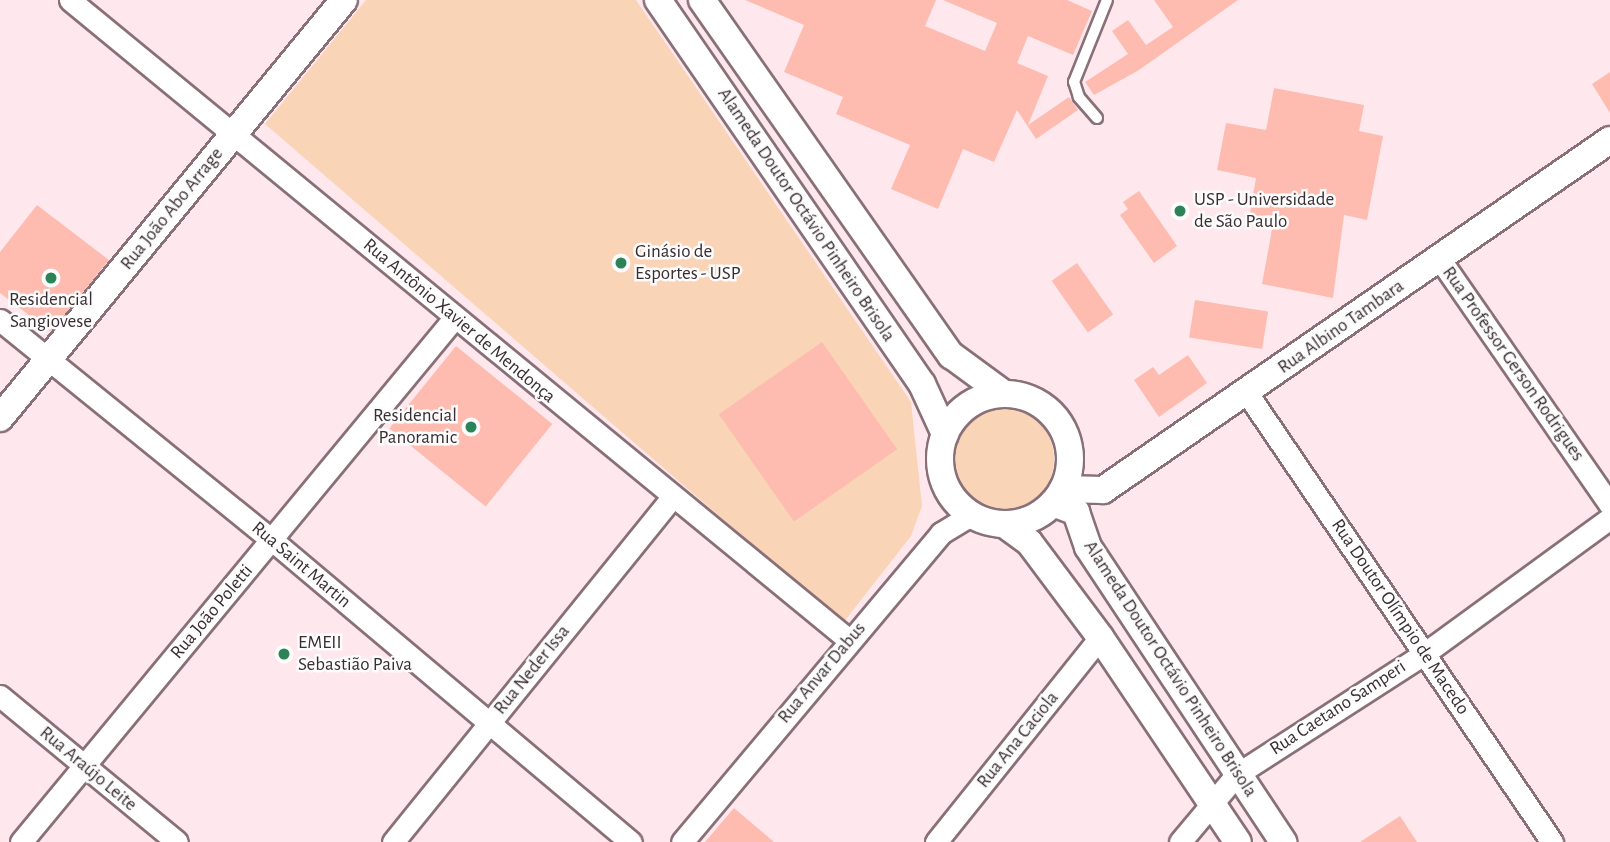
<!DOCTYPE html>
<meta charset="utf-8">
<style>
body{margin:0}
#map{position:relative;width:1610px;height:842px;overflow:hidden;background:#fee8ee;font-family:"Alegreya Sans",sans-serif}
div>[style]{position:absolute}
.green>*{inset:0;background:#f9d4b7}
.round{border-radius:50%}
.building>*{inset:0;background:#febcb1;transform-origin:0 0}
.roads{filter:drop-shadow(2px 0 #897078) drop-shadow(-2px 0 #897078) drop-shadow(0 2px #897078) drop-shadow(0 -2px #897078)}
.service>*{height:10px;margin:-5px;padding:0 5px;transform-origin:5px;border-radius:5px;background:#fff}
.minor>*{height:21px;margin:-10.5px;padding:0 10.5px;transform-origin:10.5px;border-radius:10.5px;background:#fff}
.tertiary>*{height:26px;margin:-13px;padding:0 13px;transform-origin:13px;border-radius:13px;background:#fff}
.tertiary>.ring{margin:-13px;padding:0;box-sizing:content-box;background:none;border:26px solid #fff;border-radius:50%}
.dots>*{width:19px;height:19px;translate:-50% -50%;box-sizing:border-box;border:4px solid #fcfcfc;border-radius:50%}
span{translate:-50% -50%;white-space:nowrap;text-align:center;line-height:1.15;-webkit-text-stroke:5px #fcfcfc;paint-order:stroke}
.poi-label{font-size:19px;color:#392e32}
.left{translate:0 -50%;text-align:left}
.right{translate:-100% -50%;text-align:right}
.street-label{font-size:19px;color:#392e32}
</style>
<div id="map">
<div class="green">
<i style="clip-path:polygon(366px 0,636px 0,911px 402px,922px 506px,911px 536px,843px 623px,265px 124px)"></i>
<i class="round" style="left:954px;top:409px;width:100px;height:100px"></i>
</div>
<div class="building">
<i style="clip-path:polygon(745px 0,936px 0,925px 26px,985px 51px,997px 23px,943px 0,1067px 0,1092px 11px,1073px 55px,1028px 36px,1017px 63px,1048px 76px,1028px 125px,1069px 97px,1078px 110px,1036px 139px,1017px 110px,994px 162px,963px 149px,938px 209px,891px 189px,910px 145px,836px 114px,843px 97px,784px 72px,804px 25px)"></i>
<i style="clip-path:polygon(1154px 0,1238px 0,1139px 70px,1094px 95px,1085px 82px,1128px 54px,1112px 31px,1128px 20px,1146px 45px,1173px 27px)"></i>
<i style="clip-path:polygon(1610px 72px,1610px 113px,1592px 84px)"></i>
<i style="clip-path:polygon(1274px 88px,1364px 105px,1359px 131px,1383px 136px,1367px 220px,1344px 215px,1333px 298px,1262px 284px,1273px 224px,1249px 219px,1256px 178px,1217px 170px,1226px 123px,1266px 130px)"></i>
<i style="clip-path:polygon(1139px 191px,1177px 246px,1154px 263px,1120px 215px,1128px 209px,1123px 202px)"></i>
<i style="clip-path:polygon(37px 205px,109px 260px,51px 332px,0 293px,0 252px)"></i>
<i style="left:1077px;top:263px;width:63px;height:31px;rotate:55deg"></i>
<i style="left:1195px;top:300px;width:74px;height:38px;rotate:9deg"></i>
<i style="left:822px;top:342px;width:131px;height:126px;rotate:55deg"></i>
<i style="left:456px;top:346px;width:124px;height:106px;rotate:39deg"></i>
<i style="clip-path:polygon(1188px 355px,1207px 383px,1159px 417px,1134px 380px,1153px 367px,1159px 375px)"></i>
<i style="clip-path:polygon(734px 808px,774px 842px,705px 842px)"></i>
<i style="clip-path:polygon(1400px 816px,1417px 842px,1360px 842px)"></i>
</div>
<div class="roads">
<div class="service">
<i style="left:1097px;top:118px;width:28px;rotate:-131deg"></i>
<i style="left:1079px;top:97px;width:16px;rotate:-108deg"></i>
<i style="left:1074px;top:82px;width:88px;rotate:-68.1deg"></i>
</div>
<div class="minor">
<i style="left:70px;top:0;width:1008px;rotate:39.41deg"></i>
<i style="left:1439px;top:258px;width:300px;rotate:55.3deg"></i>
<i style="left:0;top:320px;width:350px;rotate:39deg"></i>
<i style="left:272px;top:540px;width:469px;rotate:40.1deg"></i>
<i style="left:1247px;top:393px;width:543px;rotate:55.81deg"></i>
<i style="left:0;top:696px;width:229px;rotate:39.5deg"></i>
<i style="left:21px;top:842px;width:681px;rotate:-50.42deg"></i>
<i style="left:393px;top:842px;width:443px;rotate:-51deg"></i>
<i style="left:682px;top:842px;width:403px;rotate:-50deg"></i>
<i style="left:941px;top:533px;width:35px;rotate:-31deg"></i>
<i style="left:936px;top:842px;width:263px;rotate:-51.3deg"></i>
<i style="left:1180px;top:842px;width:87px;rotate:-50.1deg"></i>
<i style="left:1236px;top:775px;width:225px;rotate:-32.8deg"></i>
<i style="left:1425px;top:653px;width:229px;rotate:-36.1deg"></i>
</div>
<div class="tertiary">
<i style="left:658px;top:0;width:466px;rotate:55.5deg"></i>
<i style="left:922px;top:384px;width:55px;rotate:65.3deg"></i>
<i style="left:702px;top:0;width:434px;rotate:55deg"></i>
<i style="left:951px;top:355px;width:66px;rotate:36.3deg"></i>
<i class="ring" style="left:940px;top:394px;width:104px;height:104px"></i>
<i style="left:0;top:418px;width:541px;rotate:-50.55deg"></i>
<i style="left:1063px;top:489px;width:40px;rotate:1.4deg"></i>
<i style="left:1103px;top:490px;width:616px;rotate:-34.62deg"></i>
<i style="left:1053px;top:503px;width:25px;rotate:21deg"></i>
<i style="left:1076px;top:512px;width:37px;rotate:71deg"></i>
<i style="left:1088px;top:547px;width:354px;rotate:56.5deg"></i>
<i style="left:1004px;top:524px;width:31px;rotate:36deg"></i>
<i style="left:1029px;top:542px;width:119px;rotate:53.2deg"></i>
<i style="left:1100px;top:637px;width:247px;rotate:56.1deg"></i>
</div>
</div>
<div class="dots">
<i style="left:1180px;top:211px;background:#2c8357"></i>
<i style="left:621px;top:263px;background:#2c8357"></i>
<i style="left:51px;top:278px;background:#2c8357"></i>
<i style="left:471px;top:427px;background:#2c8357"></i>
<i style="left:284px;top:654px;background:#2c8357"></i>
</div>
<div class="poi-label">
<span class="left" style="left:1194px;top:211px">USP - Universidade<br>de São Paulo</span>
<span class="left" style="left:635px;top:263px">Ginásio de<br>Esportes - USP</span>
<span style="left:51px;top:311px">Residencial<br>Sangiovese</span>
<span class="right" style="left:457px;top:427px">Residencial<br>Panoramic</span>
<span class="left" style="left:298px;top:654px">EMEII<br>Sebastião Paiva</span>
</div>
<div class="street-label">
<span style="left:172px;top:209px;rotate:-51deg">Rua João Abo Arrage</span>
<span style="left:806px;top:215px;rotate:56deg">Alameda Doutor Octávio Pinheiro Brisola</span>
<span style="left:459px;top:321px;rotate:40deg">Rua Antônio Xavier de Mendonça</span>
<span style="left:1341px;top:327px;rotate:-35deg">Rua Albino Tambara</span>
<span style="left:1513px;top:364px;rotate:55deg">Rua Professor Gerson Rodrigues</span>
<span style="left:301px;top:565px;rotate:40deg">Rua Saint Martin</span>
<span style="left:212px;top:612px;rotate:-50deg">Rua João Poletti</span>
<span style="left:1400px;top:617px;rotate:56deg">Rua Doutor Olímpio de Macedo</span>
<span style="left:1170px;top:669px;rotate:57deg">Alameda Doutor Octávio Pinheiro Brisola</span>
<span style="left:532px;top:670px;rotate:-51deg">Rua Neder Issa</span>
<span style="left:822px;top:673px;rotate:-50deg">Rua Anvar Dabus</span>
<span style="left:1338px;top:708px;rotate:-33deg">Rua Caetano Samperi</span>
<span style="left:1018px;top:740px;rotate:-51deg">Rua Ana Caciola</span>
<span style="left:88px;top:769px;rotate:40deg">Rua Araújo Leite</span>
</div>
</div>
